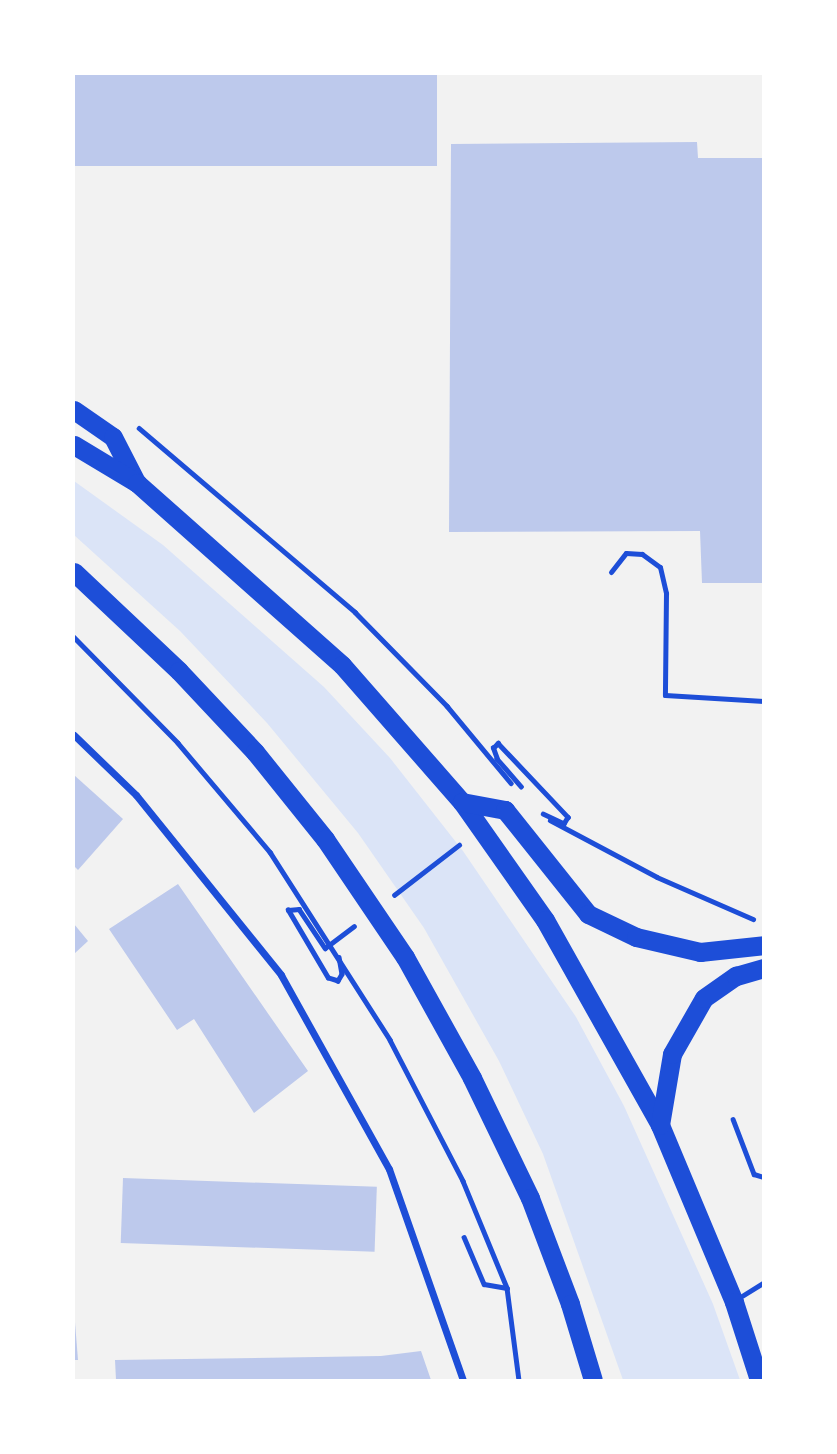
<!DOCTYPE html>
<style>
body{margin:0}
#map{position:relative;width:837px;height:1454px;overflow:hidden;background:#f2f2f2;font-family:"PT Sans",sans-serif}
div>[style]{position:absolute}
.green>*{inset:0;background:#dbe4f7}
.building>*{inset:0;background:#bdc9ec;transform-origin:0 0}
.path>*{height:4.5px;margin:-2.25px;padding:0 2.25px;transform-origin:2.25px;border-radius:2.25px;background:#1d4ed8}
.service>*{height:5px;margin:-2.5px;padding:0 2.5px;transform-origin:2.5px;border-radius:2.5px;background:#1d4ed8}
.minor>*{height:7px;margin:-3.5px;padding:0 3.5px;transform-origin:3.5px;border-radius:3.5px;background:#1d4ed8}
.trunk>*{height:19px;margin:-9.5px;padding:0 9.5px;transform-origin:9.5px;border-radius:9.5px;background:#1d4ed8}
span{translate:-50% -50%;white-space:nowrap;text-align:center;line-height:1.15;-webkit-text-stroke:7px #fff;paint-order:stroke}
.frame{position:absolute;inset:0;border:75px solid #fff;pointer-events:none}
</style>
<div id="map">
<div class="green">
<i style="clip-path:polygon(74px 481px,163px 545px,324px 687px,390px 758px,463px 851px,576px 1017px,624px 1106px,713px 1304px,740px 1380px,623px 1380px,543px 1154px,499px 1061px,424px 928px,358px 833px,267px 723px,180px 631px,74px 535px)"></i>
</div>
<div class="building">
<i style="left:74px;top:74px;width:363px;height:92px"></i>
<i style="clip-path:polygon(697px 142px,698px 158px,764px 158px,764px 583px,702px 583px,700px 531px,449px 532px,451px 144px)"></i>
<i style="clip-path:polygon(74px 775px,123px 819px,78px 870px,74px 866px)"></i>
<i style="clip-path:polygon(178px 884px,308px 1071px,254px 1113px,194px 1019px,177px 1030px,109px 929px)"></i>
<i style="clip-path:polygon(74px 924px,88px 941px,74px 954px)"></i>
<i style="left:123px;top:1178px;width:254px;height:65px;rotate:2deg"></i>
<i style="clip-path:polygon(74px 1310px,78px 1360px,74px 1360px)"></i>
<i style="clip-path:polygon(421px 1351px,431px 1380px,116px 1380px,115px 1360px,381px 1356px)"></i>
</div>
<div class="path">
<i style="left:139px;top:428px;width:284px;rotate:40.4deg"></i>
<i style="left:355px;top:612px;width:132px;rotate:45.6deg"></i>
<i style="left:447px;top:706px;width:100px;rotate:50.3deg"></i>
<i style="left:74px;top:637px;width:148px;rotate:45.5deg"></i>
<i style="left:178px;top:743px;width:143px;rotate:49.8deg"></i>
<i style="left:270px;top:852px;width:223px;rotate:57.4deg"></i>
<i style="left:390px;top:1040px;width:159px;rotate:62.6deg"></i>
<i style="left:463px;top:1181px;width:116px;rotate:67.6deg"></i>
<i style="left:507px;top:1288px;width:93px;rotate:82.6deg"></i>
<i style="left:521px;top:787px;width:37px;rotate:-131deg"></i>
<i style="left:497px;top:759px;width:12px;rotate:-110deg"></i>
<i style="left:493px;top:748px;width:7px;rotate:-45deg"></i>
<i style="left:498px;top:743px;width:102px;rotate:46.6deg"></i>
<i style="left:568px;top:817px;width:8px;rotate:120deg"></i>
<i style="left:564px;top:824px;width:23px;rotate:-155deg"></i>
<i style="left:550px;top:820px;width:121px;rotate:28deg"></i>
<i style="left:657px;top:877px;width:105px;rotate:23.6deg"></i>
<i style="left:394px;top:895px;width:82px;rotate:-37.6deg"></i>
<i style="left:339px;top:957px;width:17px;rotate:80deg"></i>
<i style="left:342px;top:974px;width:8px;rotate:120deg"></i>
<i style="left:338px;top:981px;width:10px;rotate:-163deg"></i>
<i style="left:328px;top:978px;width:79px;rotate:-120.5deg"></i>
<i style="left:288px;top:910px;width:11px;rotate:-5deg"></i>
<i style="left:299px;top:909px;width:47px;rotate:56.3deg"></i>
<i style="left:325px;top:948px;width:36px;rotate:-37deg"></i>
<i style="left:733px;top:1119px;width:59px;rotate:69.1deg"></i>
<i style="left:754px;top:1174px;width:10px;rotate:17deg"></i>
<i style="left:464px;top:1237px;width:51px;rotate:66.9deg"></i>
<i style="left:484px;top:1284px;width:23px;rotate:10deg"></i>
</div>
<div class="service">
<i style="left:611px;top:572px;width:24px;rotate:-52deg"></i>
<i style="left:626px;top:553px;width:16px;rotate:4deg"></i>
<i style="left:642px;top:554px;width:22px;rotate:36deg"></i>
<i style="left:660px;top:567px;width:27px;rotate:77deg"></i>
<i style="left:666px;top:593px;width:102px;rotate:90.6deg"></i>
<i style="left:665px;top:695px;width:99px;rotate:3.5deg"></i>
<i style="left:737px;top:1299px;width:32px;rotate:-32deg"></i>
</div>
<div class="minor">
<i style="left:74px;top:735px;width:86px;rotate:44.1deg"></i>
<i style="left:136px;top:795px;width:231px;rotate:51.1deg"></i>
<i style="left:281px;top:975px;width:222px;rotate:60.9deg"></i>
<i style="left:389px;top:1169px;width:224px;rotate:70.7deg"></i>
</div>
<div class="trunk">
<i style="left:74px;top:410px;width:47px;rotate:34.7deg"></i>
<i style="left:113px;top:437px;width:51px;rotate:62.9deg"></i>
<i style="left:74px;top:445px;width:74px;rotate:31.1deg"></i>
<i style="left:137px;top:483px;width:274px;rotate:41.6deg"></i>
<i style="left:342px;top:665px;width:182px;rotate:48.8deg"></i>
<i style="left:462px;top:802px;width:144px;rotate:54.9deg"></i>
<i style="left:545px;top:920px;width:235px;rotate:60.7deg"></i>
<i style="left:660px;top:1125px;width:192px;rotate:67.3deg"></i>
<i style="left:734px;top:1302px;width:82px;rotate:72.2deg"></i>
<i style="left:74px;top:572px;width:144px;rotate:43.3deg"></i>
<i style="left:179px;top:671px;width:111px;rotate:46.8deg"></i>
<i style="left:255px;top:752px;width:112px;rotate:51.2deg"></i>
<i style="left:325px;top:839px;width:143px;rotate:55.9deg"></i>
<i style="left:405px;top:957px;width:138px;rotate:61deg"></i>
<i style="left:472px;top:1078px;width:133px;rotate:64.2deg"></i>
<i style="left:530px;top:1198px;width:113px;rotate:69.3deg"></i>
<i style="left:570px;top:1304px;width:79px;rotate:73.2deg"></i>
<i style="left:462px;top:802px;width:44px;rotate:10.5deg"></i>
<i style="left:505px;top:810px;width:133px;rotate:51.4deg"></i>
<i style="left:588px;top:914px;width:53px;rotate:25.6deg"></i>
<i style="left:636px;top:937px;width:66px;rotate:13.2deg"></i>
<i style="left:700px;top:952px;width:64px;rotate:-6.2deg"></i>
<i style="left:660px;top:1125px;width:72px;rotate:-80.4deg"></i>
<i style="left:672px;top:1054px;width:64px;rotate:-60.3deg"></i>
<i style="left:704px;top:998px;width:39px;rotate:-35deg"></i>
<i style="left:736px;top:976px;width:29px;rotate:-16deg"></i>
</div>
<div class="frame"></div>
</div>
